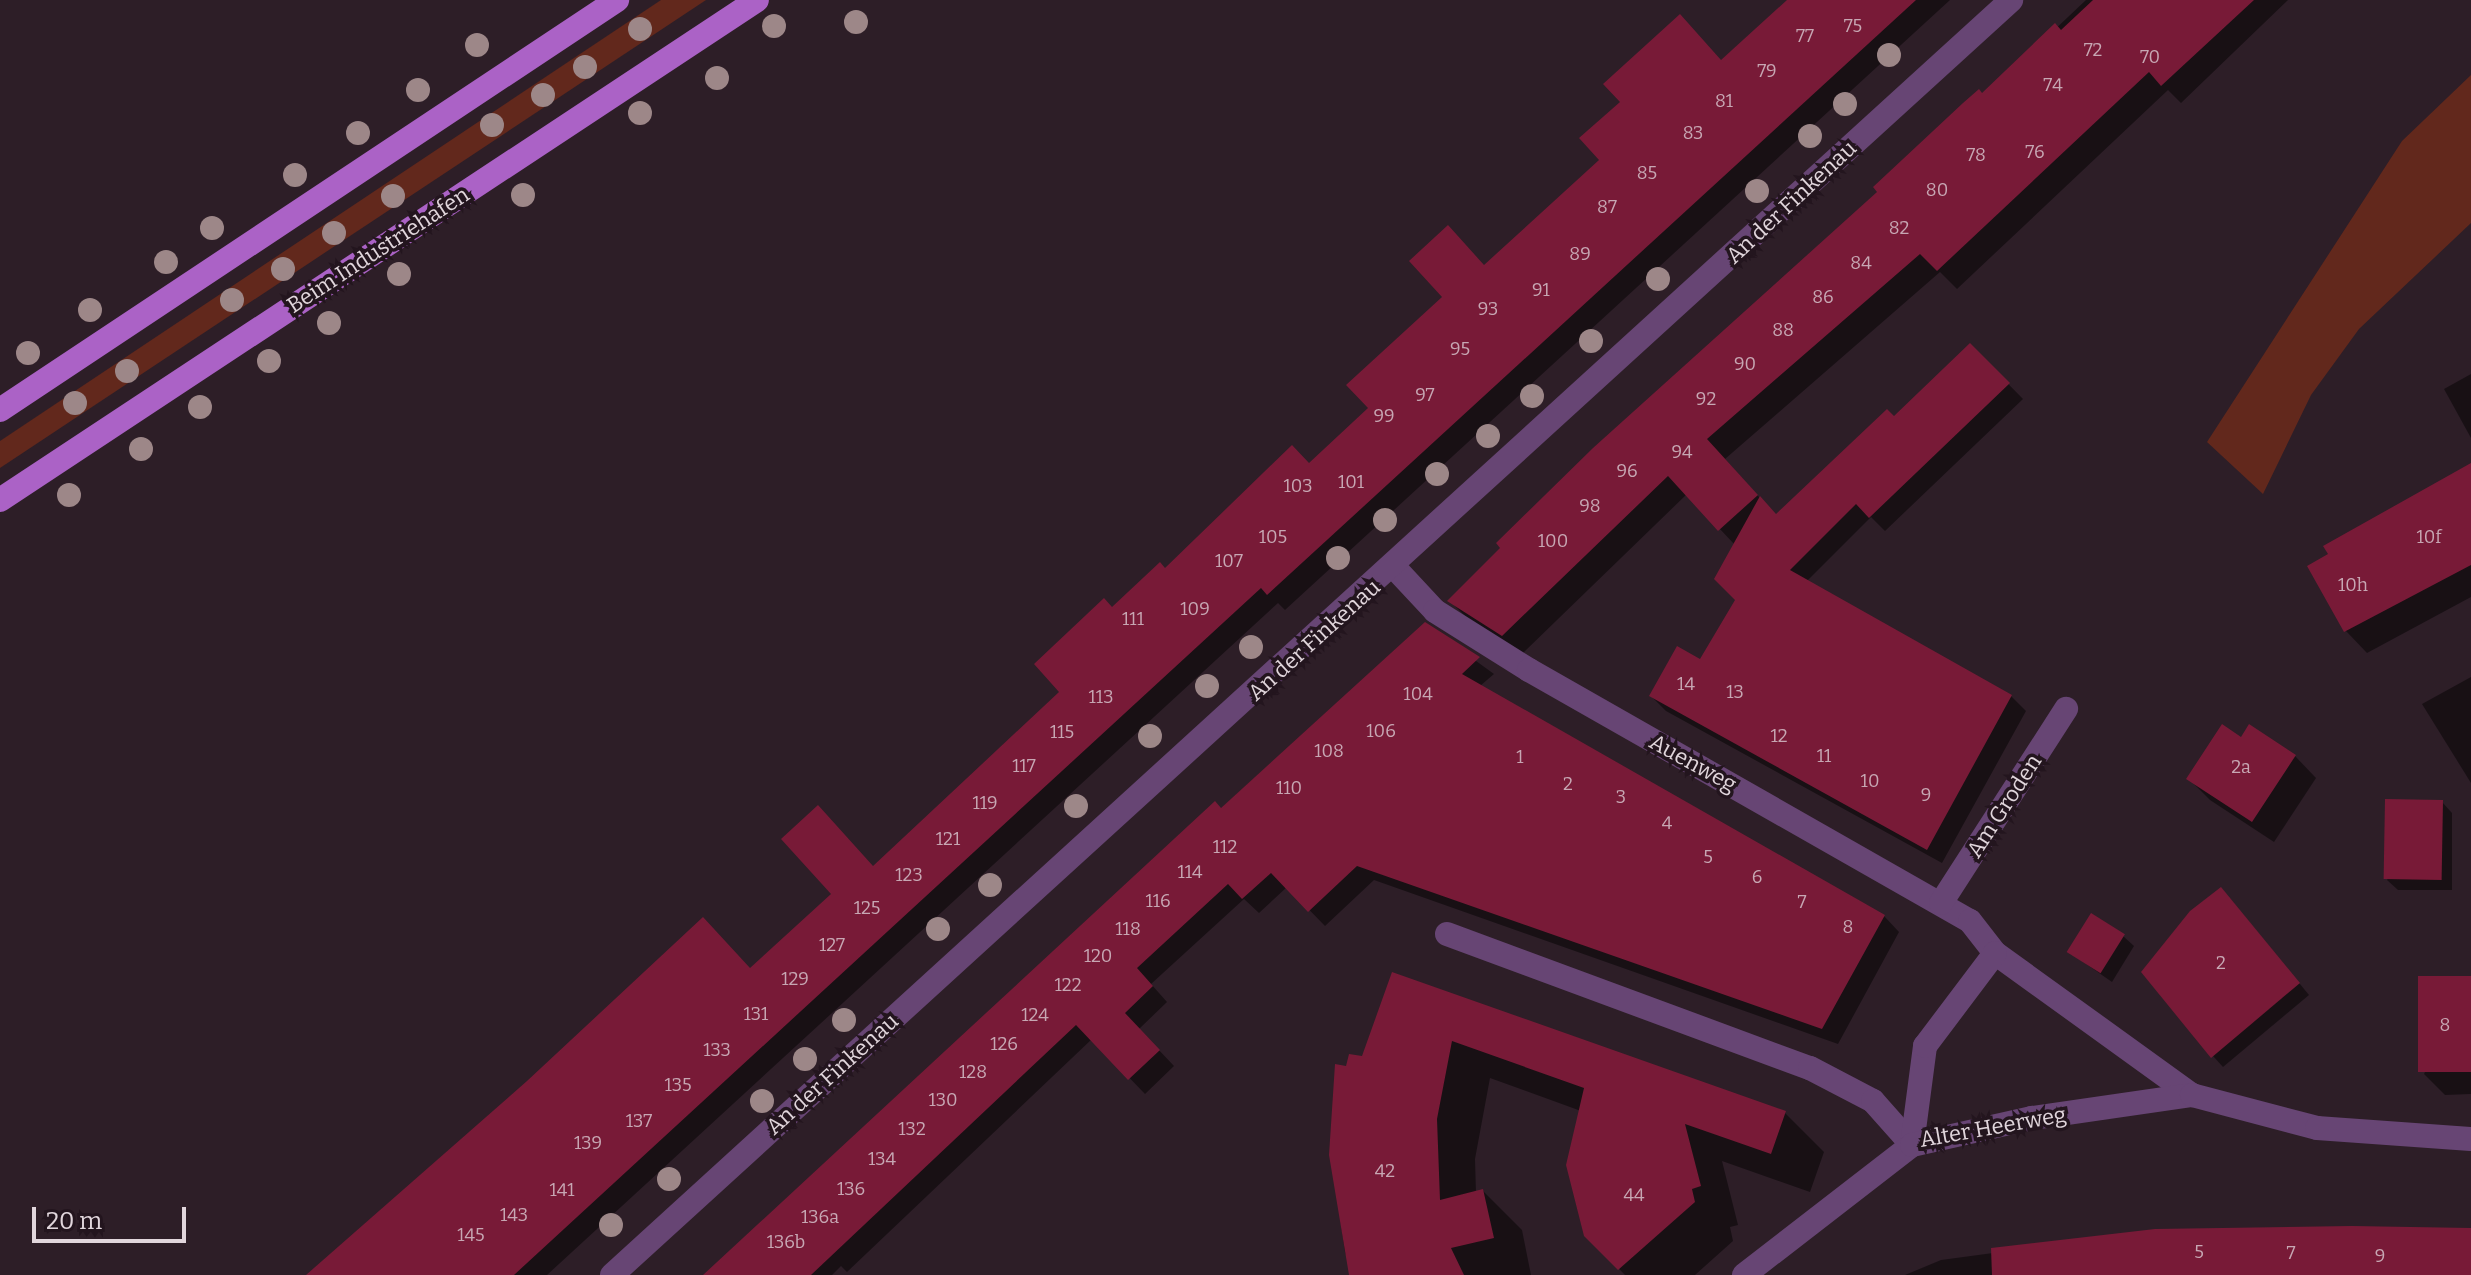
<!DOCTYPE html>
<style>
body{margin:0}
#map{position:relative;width:2471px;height:1275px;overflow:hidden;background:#2d1e27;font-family:Bitter,serif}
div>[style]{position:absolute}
.green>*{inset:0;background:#62281c}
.shadow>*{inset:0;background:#0007}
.building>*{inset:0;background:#781a37;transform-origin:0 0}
.minor>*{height:24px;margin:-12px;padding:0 12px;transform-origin:12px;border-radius:12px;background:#674574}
.major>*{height:24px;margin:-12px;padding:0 12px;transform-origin:12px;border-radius:12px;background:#ab62c6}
.trees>*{width:24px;height:24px;margin:-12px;border-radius:50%;background:#9d8788}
span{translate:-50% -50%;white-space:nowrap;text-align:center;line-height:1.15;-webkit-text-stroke:7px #23151e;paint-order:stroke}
.number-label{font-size:18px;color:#c7a7b3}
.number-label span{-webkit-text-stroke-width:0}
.street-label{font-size:22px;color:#e1d6dc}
.scale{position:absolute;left:32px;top:1207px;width:154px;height:36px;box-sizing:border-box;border:4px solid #e1d6dc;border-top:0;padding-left:10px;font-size:24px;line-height:28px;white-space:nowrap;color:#e1d6dc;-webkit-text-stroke:6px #23151e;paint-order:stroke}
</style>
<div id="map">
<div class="green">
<i style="clip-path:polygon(661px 0,706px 0,0 468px,0 441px)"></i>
<i style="clip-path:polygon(2471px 75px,2471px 223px,2359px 329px,2311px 395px,2263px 494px,2207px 442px,2402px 141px)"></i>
</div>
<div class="shadow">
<i style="clip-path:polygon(1790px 0,1950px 0,1285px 610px,1278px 603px,547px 1275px,311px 1275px,751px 970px,874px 869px,1062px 692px,1112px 610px,1310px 465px,1371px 408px,1485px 267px)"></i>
<i style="clip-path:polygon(2086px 0,2288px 0,2181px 103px,2168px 90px,1957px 289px,1940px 272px,1725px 459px,1776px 516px,1894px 419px,1970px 345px,2023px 399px,1885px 531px,1871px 517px,1806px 582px,2011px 696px,2026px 711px,1942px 863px,1666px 711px,1651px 696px,1701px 662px,1737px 600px,1735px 545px,1687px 494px,1523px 653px,1469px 620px,1450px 601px)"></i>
<i style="clip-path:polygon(2471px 374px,2471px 438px,2444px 389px)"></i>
<i style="clip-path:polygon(2471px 559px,2471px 597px,2367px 653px,2346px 631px,2310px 567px)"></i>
<i style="clip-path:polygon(1425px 624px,1494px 674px,1480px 686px,1884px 916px,1899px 932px,1838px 1044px,1374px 880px,1325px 926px,1287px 887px,1259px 913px,1244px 899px,1151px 984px,1167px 1002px,1139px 1029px,1174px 1066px,1145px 1094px,1092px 1039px,847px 1272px,841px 1266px,832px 1275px,705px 1275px)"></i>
<i style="clip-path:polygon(2471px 677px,2471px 783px,2422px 704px)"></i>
<i style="clip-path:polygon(2241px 740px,2295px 756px,2316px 778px,2274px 842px,2210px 800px,2188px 778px)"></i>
<i style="clip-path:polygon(2442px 802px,2452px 813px,2452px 890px,2398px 890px,2387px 880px)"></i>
<i style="clip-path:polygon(2231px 900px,2309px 995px,2223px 1067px,2213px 1056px)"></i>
<i style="clip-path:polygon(2123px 936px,2134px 946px,2112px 982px,2069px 952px)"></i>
<i style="clip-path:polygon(1393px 974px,1785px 1113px,1824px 1152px,1810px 1192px,1722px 1161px,1738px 1225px,1730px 1227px,1733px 1241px,1695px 1275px,1625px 1275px,1586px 1235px,1581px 1111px,1490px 1078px,1475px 1159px,1476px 1193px,1483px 1191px,1522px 1230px,1531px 1275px,1353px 1275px,1345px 1252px,1331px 1155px,1348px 1069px,1363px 1059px)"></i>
<i style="clip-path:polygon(2471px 978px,2471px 1094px,2445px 1095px,2424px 1074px)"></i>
<i style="clip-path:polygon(2471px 1228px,2471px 1275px,1905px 1275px,1941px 1260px,2155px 1231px)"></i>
</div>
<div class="building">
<i style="clip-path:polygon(1787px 0,1916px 0,1267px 595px,1261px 588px,514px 1275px,306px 1275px,527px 1081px,703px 917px,750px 968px,831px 894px,781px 839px,818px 805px,873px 866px,1059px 692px,1034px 664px,1104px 598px,1112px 607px,1160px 562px,1165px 568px,1292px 445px,1309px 463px,1368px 408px,1346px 385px,1442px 297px,1409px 261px,1448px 225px,1484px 265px,1599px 160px,1579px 138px,1620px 102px,1603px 84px,1680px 14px,1721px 60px)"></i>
<i style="clip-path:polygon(2093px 0,2254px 0,2161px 86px,2149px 72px,1937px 271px,1920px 254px,1707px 439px,1758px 495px,1718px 531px,1668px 476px,1502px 636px,1447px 601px,1500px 548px,1496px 543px,1593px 448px,1877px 192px,1873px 187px,1963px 103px,1979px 89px,1982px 93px,2055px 23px,2061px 30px)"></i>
<i style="clip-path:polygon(1970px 343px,2010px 383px,1869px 518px,1856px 504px,1790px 570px,2012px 695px,1927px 850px,1649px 696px,1677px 646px,1700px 659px,1735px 600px,1714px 579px,1760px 496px,1776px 514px,1887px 409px,1894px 416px)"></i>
<i style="clip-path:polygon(2471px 463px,2471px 565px,2344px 632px,2307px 566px,2328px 554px,2323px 546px)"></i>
<i style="clip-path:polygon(1425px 622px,1480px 657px,1462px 674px,1885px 915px,1822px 1029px,1357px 866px,1308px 912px,1271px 873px,1242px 899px,1228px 884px,1137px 968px,1153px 986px,1125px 1013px,1160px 1050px,1128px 1080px,1076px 1025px,811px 1275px,703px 1275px,1215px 801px,1221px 808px)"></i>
<i style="clip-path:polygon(2222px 724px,2241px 737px,2249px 724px,2296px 755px,2252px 822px,2186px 779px)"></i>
<i style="left:2443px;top:800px;width:80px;height:58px;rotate:91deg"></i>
<i style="clip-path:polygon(2221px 887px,2300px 983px,2211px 1058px,2141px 972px,2190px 911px)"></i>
<i style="left:2091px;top:913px;width:40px;height:46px;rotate:32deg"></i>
<i style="clip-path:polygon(1392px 972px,1786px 1111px,1771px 1154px,1685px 1124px,1701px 1186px,1692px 1189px,1695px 1202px,1618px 1270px,1584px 1236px,1566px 1165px,1584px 1088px,1452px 1041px,1437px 1119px,1440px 1200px,1483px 1189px,1494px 1238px,1451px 1248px,1464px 1275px,1349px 1275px,1329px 1155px,1335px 1064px,1346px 1066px,1349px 1054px,1362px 1056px)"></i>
<i style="left:2471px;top:976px;width:96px;height:53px;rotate:90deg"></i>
<i style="clip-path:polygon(2352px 1226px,2471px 1228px,2471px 1275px,1992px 1275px,1991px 1248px,2155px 1229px)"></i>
</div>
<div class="minor">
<i style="left:1394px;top:567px;width:60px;rotate:47deg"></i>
<i style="left:1435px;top:611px;width:111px;rotate:32.1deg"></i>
<i style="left:1529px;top:670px;width:507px;rotate:29.65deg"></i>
<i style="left:1970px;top:921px;width:41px;rotate:52deg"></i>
<i style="left:1995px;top:953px;width:243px;rotate:35.8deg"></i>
<i style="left:1941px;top:903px;width:231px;rotate:-57.2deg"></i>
<i style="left:1447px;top:934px;width:387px;rotate:20.3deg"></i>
<i style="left:1810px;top:1068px;width:71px;rotate:27.6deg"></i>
<i style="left:1873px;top:1101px;width:59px;rotate:48.4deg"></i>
<i style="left:1912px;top:1145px;width:100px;rotate:-82.5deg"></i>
<i style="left:1925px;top:1046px;width:116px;rotate:-53deg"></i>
<i style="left:612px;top:1275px;width:1893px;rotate:-42.34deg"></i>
<i style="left:1744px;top:1275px;width:212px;rotate:-37.7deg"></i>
<i style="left:1912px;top:1145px;width:123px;rotate:-12.7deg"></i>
<i style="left:2032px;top:1118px;width:162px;rotate:-8.2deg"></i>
<i style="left:2192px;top:1095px;width:129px;rotate:14.8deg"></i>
<i style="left:2317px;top:1128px;width:154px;rotate:4.1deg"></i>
</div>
<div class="major">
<i style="left:0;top:410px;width:741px;rotate:-33.6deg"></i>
<i style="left:0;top:500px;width:907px;rotate:-33.44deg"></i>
</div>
<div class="trees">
<i style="left:856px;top:22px"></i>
<i style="left:774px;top:26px"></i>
<i style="left:640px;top:29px"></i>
<i style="left:477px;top:45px"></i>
<i style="left:1889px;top:55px"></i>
<i style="left:585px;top:67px"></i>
<i style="left:717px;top:78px"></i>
<i style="left:418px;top:90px"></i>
<i style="left:543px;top:95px"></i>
<i style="left:1845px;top:104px"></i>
<i style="left:640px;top:113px"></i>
<i style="left:492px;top:125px"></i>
<i style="left:358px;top:133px"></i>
<i style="left:1810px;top:136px"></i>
<i style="left:295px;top:175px"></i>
<i style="left:1757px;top:191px"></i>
<i style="left:523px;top:195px"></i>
<i style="left:393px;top:196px"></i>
<i style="left:212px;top:228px"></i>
<i style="left:334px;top:233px"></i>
<i style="left:166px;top:262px"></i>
<i style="left:283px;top:269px"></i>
<i style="left:399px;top:274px"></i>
<i style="left:1658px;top:279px"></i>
<i style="left:232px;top:300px"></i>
<i style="left:90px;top:310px"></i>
<i style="left:329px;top:323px"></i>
<i style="left:1591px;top:341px"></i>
<i style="left:28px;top:353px"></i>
<i style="left:269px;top:361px"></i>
<i style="left:127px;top:371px"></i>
<i style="left:1532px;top:396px"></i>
<i style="left:75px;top:403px"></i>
<i style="left:200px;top:407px"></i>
<i style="left:1488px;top:436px"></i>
<i style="left:141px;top:449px"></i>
<i style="left:1437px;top:474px"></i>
<i style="left:69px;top:495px"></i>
<i style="left:1385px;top:520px"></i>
<i style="left:1338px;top:558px"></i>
<i style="left:1251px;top:647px"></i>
<i style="left:1207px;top:686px"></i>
<i style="left:1150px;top:736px"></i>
<i style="left:1076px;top:806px"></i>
<i style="left:990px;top:885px"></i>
<i style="left:938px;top:929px"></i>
<i style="left:844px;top:1020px"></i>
<i style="left:805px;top:1059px"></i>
<i style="left:762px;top:1101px"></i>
<i style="left:669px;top:1179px"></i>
<i style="left:611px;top:1225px"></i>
</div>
<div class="number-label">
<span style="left:1853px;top:26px">75</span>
<span style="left:1805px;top:36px">77</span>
<span style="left:2093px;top:50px">72</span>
<span style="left:2150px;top:57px">70</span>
<span style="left:1767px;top:71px">79</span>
<span style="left:2053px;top:85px">74</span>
<span style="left:1724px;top:101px">81</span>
<span style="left:1693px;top:133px">83</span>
<span style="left:2035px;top:152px">76</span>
<span style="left:1976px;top:155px">78</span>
<span style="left:1647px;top:173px">85</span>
<span style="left:1937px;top:190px">80</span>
<span style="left:1607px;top:207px">87</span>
<span style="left:1899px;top:228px">82</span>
<span style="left:1580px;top:254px">89</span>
<span style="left:1861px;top:263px">84</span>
<span style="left:1541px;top:290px">91</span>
<span style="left:1823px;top:297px">86</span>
<span style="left:1488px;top:309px">93</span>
<span style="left:1783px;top:330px">88</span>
<span style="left:1460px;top:349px">95</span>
<span style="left:1745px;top:364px">90</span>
<span style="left:1425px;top:395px">97</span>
<span style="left:1706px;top:399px">92</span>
<span style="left:1384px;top:416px">99</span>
<span style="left:1682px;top:452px">94</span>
<span style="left:1627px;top:471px">96</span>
<span style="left:1351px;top:482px">101</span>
<span style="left:1298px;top:486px">103</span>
<span style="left:1590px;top:506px">98</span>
<span style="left:1273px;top:537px">105</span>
<span style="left:2429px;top:537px">10f</span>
<span style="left:1553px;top:541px">100</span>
<span style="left:1229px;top:561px">107</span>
<span style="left:2353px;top:585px">10h</span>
<span style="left:1195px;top:609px">109</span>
<span style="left:1133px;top:619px">111</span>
<span style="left:1686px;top:684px">14</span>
<span style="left:1735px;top:692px">13</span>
<span style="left:1418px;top:694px">104</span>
<span style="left:1101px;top:697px">113</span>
<span style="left:1381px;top:731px">106</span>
<span style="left:1062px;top:732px">115</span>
<span style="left:1779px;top:736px">12</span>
<span style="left:1329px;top:751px">108</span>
<span style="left:1824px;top:756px">11</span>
<span style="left:1520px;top:757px">1</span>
<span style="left:1024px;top:766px">117</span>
<span style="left:2241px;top:767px">2a</span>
<span style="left:1870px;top:781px">10</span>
<span style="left:1568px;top:784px">2</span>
<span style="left:1289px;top:788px">110</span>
<span style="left:1926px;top:795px">9</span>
<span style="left:1621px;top:797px">3</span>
<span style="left:985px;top:803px">119</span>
<span style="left:1667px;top:823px">4</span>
<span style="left:948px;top:839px">121</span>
<span style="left:1225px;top:847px">112</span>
<span style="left:1708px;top:857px">5</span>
<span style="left:1190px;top:872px">114</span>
<span style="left:909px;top:875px">123</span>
<span style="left:1757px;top:877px">6</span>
<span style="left:1158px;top:901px">116</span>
<span style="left:1802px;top:902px">7</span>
<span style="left:867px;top:908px">125</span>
<span style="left:1848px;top:927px">8</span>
<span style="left:1128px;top:929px">118</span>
<span style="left:832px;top:945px">127</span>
<span style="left:1098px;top:956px">120</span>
<span style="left:2221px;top:963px">2</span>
<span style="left:795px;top:979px">129</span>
<span style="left:1068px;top:985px">122</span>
<span style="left:756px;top:1014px">131</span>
<span style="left:1035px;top:1015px">124</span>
<span style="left:2445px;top:1025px">8</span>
<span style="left:1004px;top:1044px">126</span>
<span style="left:717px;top:1050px">133</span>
<span style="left:973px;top:1072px">128</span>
<span style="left:678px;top:1085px">135</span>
<span style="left:943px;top:1100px">130</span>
<span style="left:639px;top:1121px">137</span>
<span style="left:912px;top:1129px">132</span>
<span style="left:588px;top:1143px">139</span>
<span style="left:882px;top:1159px">134</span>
<span style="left:1385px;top:1171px">42</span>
<span style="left:851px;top:1189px">136</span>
<span style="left:562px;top:1190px">141</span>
<span style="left:1634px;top:1195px">44</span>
<span style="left:514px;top:1215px">143</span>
<span style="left:820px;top:1217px">136a</span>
<span style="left:471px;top:1235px">145</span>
<span style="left:786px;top:1242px">136b</span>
<span style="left:2199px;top:1252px">5</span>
<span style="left:2291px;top:1253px">7</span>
<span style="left:2380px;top:1256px">9</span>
</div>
<div class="street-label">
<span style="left:1791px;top:202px;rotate:-43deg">An der Finkenau</span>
<span style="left:378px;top:250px;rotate:-33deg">Beim Industriehafen</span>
<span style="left:1314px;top:640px;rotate:-42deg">An der Finkenau</span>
<span style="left:1693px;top:763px;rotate:29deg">Auenweg</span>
<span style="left:2004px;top:806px;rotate:-57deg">Am Groden</span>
<span style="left:832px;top:1074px;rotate:-42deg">An der Finkenau</span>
<span style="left:1993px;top:1127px;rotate:-10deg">Alter Heerweg</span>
</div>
<div class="scale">20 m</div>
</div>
